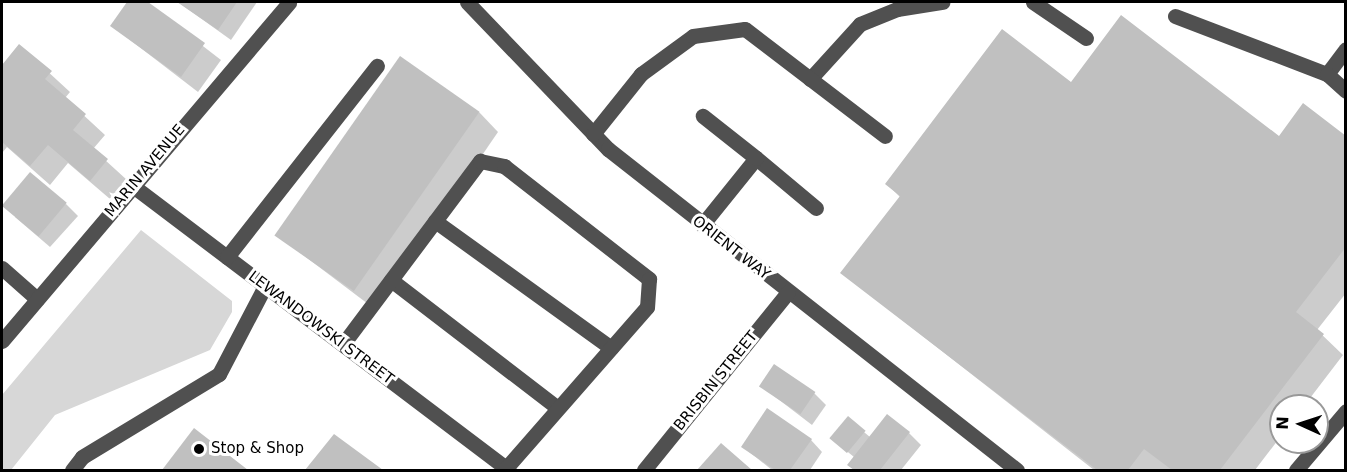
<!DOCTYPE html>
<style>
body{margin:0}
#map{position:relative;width:1347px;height:472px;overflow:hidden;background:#fff;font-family:"DejaVu Sans",sans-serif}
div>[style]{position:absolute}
.green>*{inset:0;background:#d7d7d7}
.shadow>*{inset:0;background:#0003}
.building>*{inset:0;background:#c0c0c0;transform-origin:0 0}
.minor>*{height:15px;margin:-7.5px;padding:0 7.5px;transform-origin:7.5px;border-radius:7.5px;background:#505050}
.dots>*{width:16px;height:16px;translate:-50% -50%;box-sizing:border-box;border:3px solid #fff;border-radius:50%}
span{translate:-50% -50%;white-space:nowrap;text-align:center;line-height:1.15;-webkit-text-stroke:6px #fff;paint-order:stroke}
.street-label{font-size:15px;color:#000}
.poi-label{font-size:15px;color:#000}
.left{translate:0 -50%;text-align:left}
.frame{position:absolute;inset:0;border:3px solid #000;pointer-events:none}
.north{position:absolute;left:1269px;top:394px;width:60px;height:60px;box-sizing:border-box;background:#fff;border:2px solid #999;border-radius:50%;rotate:273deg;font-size:16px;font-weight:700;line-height:24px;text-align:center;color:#000}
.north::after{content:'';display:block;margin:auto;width:21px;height:27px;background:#000;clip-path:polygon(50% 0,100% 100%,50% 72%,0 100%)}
</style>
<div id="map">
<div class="green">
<i style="clip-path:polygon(141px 230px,232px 301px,232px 312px,210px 350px,55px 415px,11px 470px,2px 470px,2px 395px)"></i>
</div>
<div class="shadow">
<i style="clip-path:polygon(129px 2px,146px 2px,221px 60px,198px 92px,112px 26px)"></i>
<i style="clip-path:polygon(178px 2px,257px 2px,231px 40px)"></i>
<i style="clip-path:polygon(20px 46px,70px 92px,65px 98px,105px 135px,93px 149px,127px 180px,110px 199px,68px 163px,50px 185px,7px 147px,2px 153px,2px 67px)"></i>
<i style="clip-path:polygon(1071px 84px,1279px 138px,1346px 138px,1346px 293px,1317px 330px,1343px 355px,1304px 406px,1281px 406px,1281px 436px,1255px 470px,1094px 470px,842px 273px,900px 197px,887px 184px)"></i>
<i style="clip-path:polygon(479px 112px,498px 132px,376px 310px,278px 236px)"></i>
<i style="clip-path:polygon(66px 204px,78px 216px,50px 247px,15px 217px)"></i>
<i style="clip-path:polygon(761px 386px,814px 393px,826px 405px,812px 425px)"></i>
<i style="clip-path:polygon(848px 419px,870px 437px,909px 433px,921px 445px,901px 470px,854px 470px,849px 465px,854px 457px,838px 444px)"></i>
<i style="clip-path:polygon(194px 431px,246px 470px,164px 470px)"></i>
<i style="clip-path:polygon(334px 436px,380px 470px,307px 470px)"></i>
<i style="clip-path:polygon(811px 440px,822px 452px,810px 470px,772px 470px,743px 447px)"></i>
<i style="clip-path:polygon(722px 446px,750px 470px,699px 470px)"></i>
</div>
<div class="building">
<i style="clip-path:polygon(127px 2px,148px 2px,205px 43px,181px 77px,110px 26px)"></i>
<i style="clip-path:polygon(177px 2px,237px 2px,218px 30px)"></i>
<i style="clip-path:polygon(1121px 15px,1279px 136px,1303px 103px,1346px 136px,1346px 247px,1296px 312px,1324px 334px,1220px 470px,1172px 470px,1144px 449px,1128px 470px,1097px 470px,840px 273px,900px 196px,885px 184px,1002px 29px,1071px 82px)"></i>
<i style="clip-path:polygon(19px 44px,52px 71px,45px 79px,86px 114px,73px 130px,108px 159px,90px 181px,48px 145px,30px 166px,2px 142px,2px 65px)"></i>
<i style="left:400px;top:56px;width:97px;height:219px;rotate:35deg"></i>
<i style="left:30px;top:172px;width:48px;height:44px;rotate:40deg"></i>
<i style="left:774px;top:364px;width:50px;height:27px;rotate:34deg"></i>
<i style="clip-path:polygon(767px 408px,812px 439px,790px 470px,775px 470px,741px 447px)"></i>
<i style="clip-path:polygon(887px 414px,910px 432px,880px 470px,854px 470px,847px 465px)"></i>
<i style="left:848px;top:416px;width:23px;height:29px;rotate:40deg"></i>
<i style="clip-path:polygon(194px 428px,248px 470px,162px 470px)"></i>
<i style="clip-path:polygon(334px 434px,383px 470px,305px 470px)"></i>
<i style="clip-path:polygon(721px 443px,752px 470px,697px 470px)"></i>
</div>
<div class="minor">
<i style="left:467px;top:2px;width:204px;rotate:46.2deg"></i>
<i style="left:608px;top:149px;width:520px;rotate:38.13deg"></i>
<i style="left:1033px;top:2px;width:64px;rotate:34.2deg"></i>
<i style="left:1175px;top:16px;width:163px;rotate:20.9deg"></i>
<i style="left:1327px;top:74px;width:31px;rotate:-53deg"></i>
<i style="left:1327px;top:74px;width:25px;rotate:42deg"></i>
<i style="left:810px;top:79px;width:74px;rotate:-47.7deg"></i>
<i style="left:860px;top:24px;width:40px;rotate:-22deg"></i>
<i style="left:897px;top:9px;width:46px;rotate:-8.8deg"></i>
<i style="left:593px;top:134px;width:77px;rotate:-51.3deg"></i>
<i style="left:641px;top:74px;width:64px;rotate:-36.2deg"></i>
<i style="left:693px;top:36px;width:52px;rotate:-7.7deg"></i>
<i style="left:745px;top:29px;width:176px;rotate:37.4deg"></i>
<i style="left:756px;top:158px;width:78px;rotate:39.8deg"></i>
<i style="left:133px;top:186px;width:471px;rotate:37.1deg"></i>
<i style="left:435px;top:221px;width:217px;rotate:35.8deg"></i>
<i style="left:702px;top:225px;width:86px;rotate:-51.1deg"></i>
<i style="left:756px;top:158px;width:68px;rotate:-141.6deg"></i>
<i style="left:227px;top:257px;width:243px;rotate:-51.9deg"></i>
<i style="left:2px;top:268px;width:47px;rotate:41.5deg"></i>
<i style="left:391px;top:280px;width:210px;rotate:37.5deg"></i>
<i style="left:2px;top:341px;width:444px;rotate:-49.7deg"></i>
<i style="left:343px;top:344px;width:229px;rotate:-53.2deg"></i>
<i style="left:480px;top:161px;width:25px;rotate:12deg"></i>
<i style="left:504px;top:166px;width:184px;rotate:37.9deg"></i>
<i style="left:649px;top:279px;width:28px;rotate:94deg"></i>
<i style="left:647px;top:307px;width:214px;rotate:131.2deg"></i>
<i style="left:72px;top:470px;width:16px;rotate:-52deg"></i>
<i style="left:82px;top:457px;width:160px;rotate:-31.2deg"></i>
<i style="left:219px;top:374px;width:99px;rotate:-62.4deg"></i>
<i style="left:644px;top:470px;width:229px;rotate:-51deg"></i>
<i style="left:1296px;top:470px;width:77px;rotate:-49.7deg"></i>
</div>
<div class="dots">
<i style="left:199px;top:449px;background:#000"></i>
</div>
<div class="street-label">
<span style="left:145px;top:171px;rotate:-50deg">MARIN AVENUE</span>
<span style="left:731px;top:248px;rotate:38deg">ORIENT WAY</span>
<span style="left:321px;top:328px;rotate:37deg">LEWANDOWSKI STREET</span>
<span style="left:716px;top:381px;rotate:-51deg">BRISBIN STREET</span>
</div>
<div class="poi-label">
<span class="left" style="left:211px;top:449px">Stop &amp; Shop</span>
</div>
<div class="frame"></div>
<div class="north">N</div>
</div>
